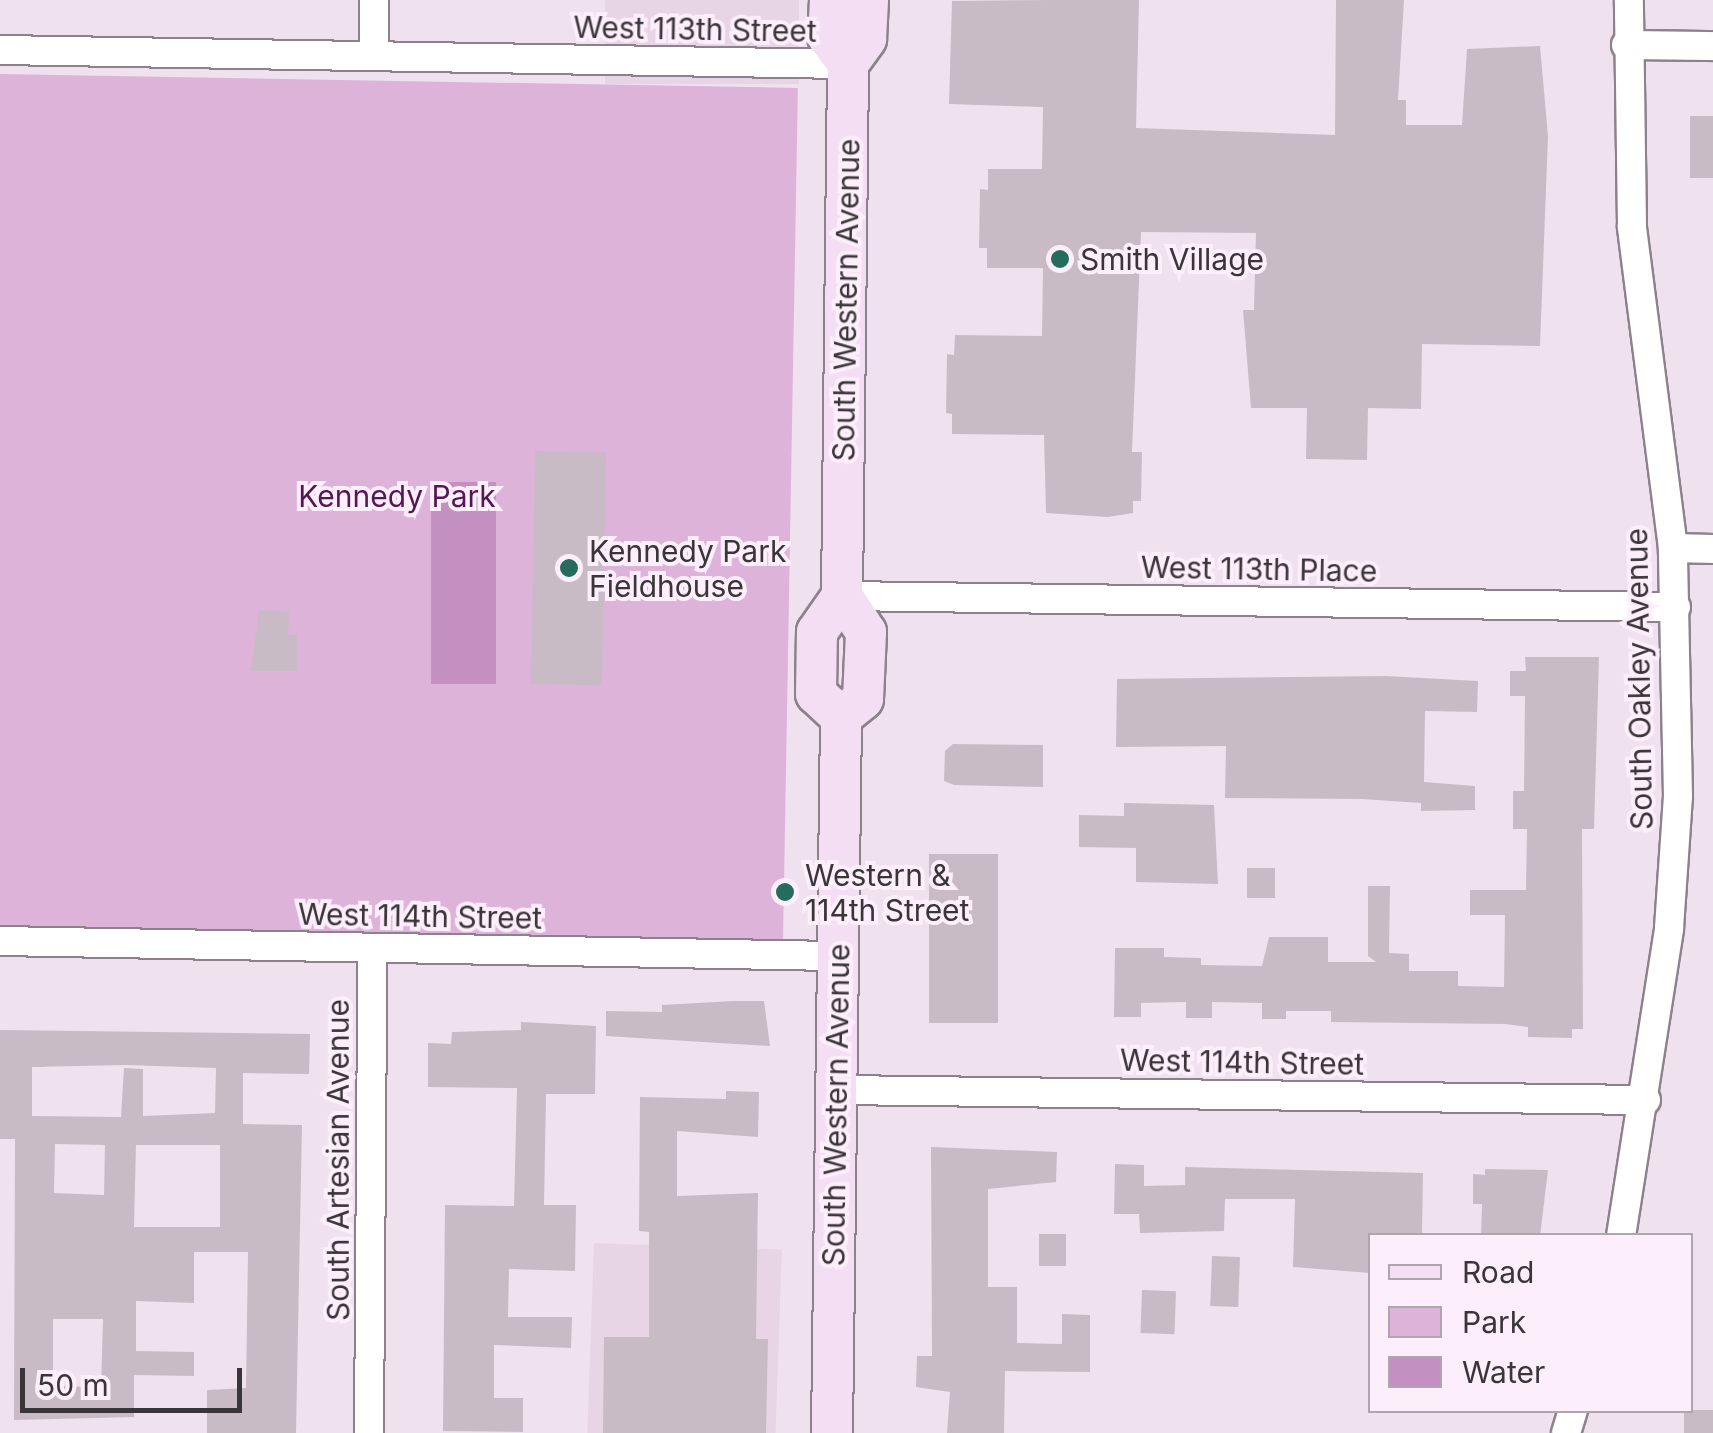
<!DOCTYPE html>
<style>
body{margin:0}
#map{position:relative;width:1713px;height:1433px;overflow:hidden;background:#efe2ee;font-family:Inter,sans-serif}
div>[style]{position:absolute}
.built>*{inset:0;background:#e7d4e5;transform-origin:0 0}
.green>*{inset:0;background:#ddb3da;transform-origin:0 0}
.water>*{inset:0;background:#c48fc1;transform-origin:0 0}
.building>*{inset:0;background:#c8bbc6;transform-origin:0 0}
.roads{filter:drop-shadow(2px 0 #8d818c) drop-shadow(-2px 0 #8d818c) drop-shadow(0 2px #8d818c) drop-shadow(0 -2px #8d818c)}
.street>*{height:28px;margin:-14px;padding:0 14px;transform-origin:14px;border-radius:14px;background:#fff}
.secondary>*{height:40px;margin:-20px;padding:0 20px;transform-origin:20px;border-radius:20px;background:#f4def3}
.dots>*{width:28px;height:28px;translate:-50% -50%;box-sizing:border-box;border:5px solid #fceffb;border-radius:50%}
span{translate:-50% -50%;white-space:nowrap;text-align:center;line-height:1.15;-webkit-text-stroke:8px #fceffb;paint-order:stroke}
.street-label{font-size:30px;color:#3a3539}
.poi-label{font-size:30px;color:#3a3539}
.left{translate:0 -50%;text-align:left}
.park-label{font-size:30px;color:#551754}
.legend{position:absolute;left:1368px;top:1233px;width:325px;height:180px;box-sizing:border-box;background:#fceffb;border:2px solid #aea5ad;margin:0;padding:12px 18px;list-style:none;font-size:30px;color:#3a3539}
.legend li{display:flex;align-items:center;gap:20px;height:50px}
.legend b{width:50px;border:2px solid #aea5ad}
.scale{position:absolute;left:20px;top:1368px;width:222px;height:45px;box-sizing:border-box;border:5px solid #3a3539;border-top:0;padding-left:12px;font-size:30px;line-height:35px;white-space:nowrap;color:#3a3539;-webkit-text-stroke:8px #fceffb;paint-order:stroke}
</style>
<div id="map">
<div class="built">
<i style="left:605px;top:0;width:194px;height:84px"></i>
<i style="left:594px;top:1243px;width:188px;height:190px;rotate:2deg"></i>
</div>
<div class="green">
<i style="left:0;top:74px;width:798px;height:855px;rotate:1deg"></i>
</div>
<div class="water">
<i style="left:431px;top:482px;width:65px;height:202px"></i>
</div>
<div class="building">
<i style="clip-path:polygon(1051px 0,1139px 0,1136px 128px,1335px 135px,1336px 0,1404px 0,1398px 100px,1406px 100px,1406px 125px,1462px 125px,1467px 49px,1540px 46px,1548px 136px,1540px 346px,1422px 344px,1421px 409px,1368px 408px,1367px 460px,1306px 459px,1307px 408px,1251px 408px,1243px 310px,1254px 310px,1256px 233px,1141px 232px,1132px 452px,1142px 452px,1141px 501px,1133px 501px,1133px 513px,1108px 517px,1046px 513px,1044px 435px,952px 434px,952px 414px,946px 413px,947px 354px,954px 355px,955px 335px,1042px 336px,1043px 268px,987px 268px,987px 248px,979px 248px,980px 189px,988px 190px,988px 169px,1042px 169px,1043px 107px,949px 104px,952px 1px)"></i>
<i style="left:1690px;top:116px;width:23px;height:62px"></i>
<i style="left:535px;top:451px;width:71px;height:233px;rotate:1deg"></i>
<i style="clip-path:polygon(259px 610px,289px 612px,288px 635px,297px 635px,297px 671px,251px 671px)"></i>
<i style="clip-path:polygon(1525px 657px,1599px 657px,1594px 829px,1582px 829px,1583px 1029px,1572px 1029px,1572px 1038px,1528px 1037px,1528px 1027px,1505px 1024px,1331px 1022px,1331px 1011px,1286px 1011px,1286px 1019px,1262px 1019px,1262px 1003px,1212px 1002px,1212px 1018px,1186px 1018px,1186px 1002px,1141px 1003px,1141px 1017px,1114px 1017px,1115px 948px,1164px 948px,1164px 957px,1201px 958px,1201px 965px,1262px 966px,1269px 937px,1328px 937px,1328px 962px,1376px 962px,1368px 956px,1368px 886px,1390px 886px,1389px 953px,1409px 954px,1409px 971px,1458px 971px,1458px 986px,1504px 987px,1505px 915px,1470px 915px,1470px 890px,1526px 890px,1527px 829px,1513px 829px,1513px 791px,1524px 791px,1525px 696px,1510px 696px,1510px 671px,1526px 671px)"></i>
<i style="clip-path:polygon(1386px 676px,1478px 681px,1477px 712px,1425px 711px,1424px 782px,1475px 786px,1475px 810px,1421px 811px,1421px 803px,1362px 799px,1225px 798px,1226px 746px,1116px 747px,1117px 679px)"></i>
<i style="clip-path:polygon(953px 744px,1043px 745px,1043px 787px,954px 785px,944px 781px,945px 751px)"></i>
<i style="clip-path:polygon(1124px 803px,1214px 805px,1218px 884px,1136px 882px,1136px 848px,1079px 847px,1079px 815px,1124px 816px)"></i>
<i style="left:929px;top:854px;width:69px;height:169px"></i>
<i style="left:1247px;top:868px;width:28px;height:30px"></i>
<i style="clip-path:polygon(733px 1001px,764px 1001px,770px 1046px,606px 1036px,606px 1011px,662px 1012px,662px 1005px)"></i>
<i style="clip-path:polygon(521px 1022px,596px 1026px,595px 1094px,546px 1094px,544px 1205px,576px 1205px,575px 1271px,509px 1269px,508px 1317px,572px 1317px,571px 1348px,494px 1345px,494px 1398px,523px 1398px,523px 1432px,443px 1431px,445px 1205px,514px 1206px,517px 1088px,428px 1087px,428px 1043px,451px 1044px,452px 1032px,521px 1030px)"></i>
<i style="clip-path:polygon(evenodd,0 1030px,310px 1034px,309px 1074px,243px 1073px,243px 1124px,302px 1125px,296px 1433px,207px 1433px,207px 1390px,246px 1388px,248px 1252px,194px 1252px,194px 1303px,136px 1301px,136px 1351px,194px 1352px,194px 1376px,134px 1375px,134px 1417px,14px 1420px,15px 1139px,0 1139px,0 1030px,125px 1065px,216px 1068px,215px 1113px,143px 1116px,143px 1069px,124px 1068px,121px 1117px,32px 1116px,32px 1067px,125px 1065px,0 1030px,55px 1144px,105px 1145px,104px 1195px,54px 1193px,55px 1144px,0 1030px,136px 1145px,220px 1145px,220px 1227px,134px 1227px,136px 1145px,0 1030px,53px 1319px,103px 1319px,101px 1387px,53px 1386px,53px 1319px)"></i>
<i style="clip-path:polygon(726px 1091px,759px 1092px,758px 1137px,677px 1131px,677px 1196px,758px 1193px,756px 1339px,768px 1339px,766px 1433px,603px 1433px,604px 1337px,649px 1337px,649px 1232px,639px 1231px,640px 1097px,726px 1099px)"></i>
<i style="clip-path:polygon(931px 1147px,1057px 1152px,1056px 1182px,988px 1189px,988px 1287px,1017px 1287px,1017px 1343px,1062px 1344px,1062px 1314px,1090px 1315px,1090px 1372px,1005px 1371px,1004px 1433px,947px 1433px,950px 1392px,916px 1387px,917px 1356px,932px 1356px)"></i>
<i style="clip-path:polygon(1115px 1164px,1144px 1165px,1144px 1186px,1185px 1185px,1185px 1167px,1423px 1173px,1422px 1234px,1370px 1235px,1370px 1273px,1293px 1267px,1295px 1199px,1225px 1199px,1224px 1231px,1140px 1233px,1139px 1214px,1114px 1214px)"></i>
<i style="clip-path:polygon(1485px 1169px,1548px 1170px,1540px 1236px,1481px 1236px,1482px 1204px,1473px 1204px,1473px 1174px,1485px 1175px)"></i>
<i style="left:1039px;top:1234px;width:27px;height:32px"></i>
<i style="left:1212px;top:1256px;width:28px;height:50px;rotate:2deg"></i>
<i style="left:1142px;top:1290px;width:34px;height:43px;rotate:2deg"></i>
<i style="left:1684px;top:1410px;width:29px;height:23px"></i>
</div>
<div class="roads">
<div class="street">
<i style="left:1626px;top:45px;width:87px;rotate:0.7deg"></i>
<i style="left:0;top:50px;width:848px;rotate:0.95deg"></i>
<i style="left:374px;top:56px;width:56px;rotate:-90deg"></i>
<i style="left:1673px;top:548px;width:40px;rotate:1.4deg"></i>
<i style="left:842px;top:596px;width:834px;rotate:0.76deg"></i>
<i style="left:0;top:941px;width:838px;rotate:1.03deg"></i>
<i style="left:837px;top:1090px;width:809px;rotate:0.71deg"></i>
<i style="left:1621px;top:1236px;width:312px;rotate:-81.1deg"></i>
<i style="left:1669px;top:928px;width:132px;rotate:-86.1deg"></i>
<i style="left:1678px;top:796px;width:248px;rotate:-91.2deg"></i>
<i style="left:1673px;top:548px;width:325px;rotate:-97.3deg"></i>
<i style="left:1632px;top:226px;width:226px;rotate:-90.8deg"></i>
<i style="left:369px;top:1433px;width:485px;rotate:-89.6deg"></i>
<i style="left:1566px;top:1433px;width:24px;rotate:-73deg"></i>
</div>
<div class="secondary">
<i style="left:830px;top:0;width:37px;rotate:93deg"></i>
<i style="left:828px;top:37px;width:34px;rotate:53deg"></i>
<i style="left:841px;top:717px;width:28px;rotate:-39deg"></i>
<i style="left:863px;top:699px;width:67px;rotate:-87.4deg"></i>
<i style="left:866px;top:632px;width:43px;rotate:-123.7deg"></i>
<i style="left:842px;top:596px;width:532px;rotate:-89.35deg"></i>
<i style="left:848px;top:64px;width:31px;rotate:-54deg"></i>
<i style="left:866px;top:39px;width:39px;rotate:-87deg"></i>
<i style="left:832px;top:1433px;width:716px;rotate:-89.28deg"></i>
<i style="left:841px;top:717px;width:34px;rotate:-137deg"></i>
<i style="left:816px;top:694px;width:62px;rotate:-89.1deg"></i>
<i style="left:817px;top:632px;width:44px;rotate:-55.2deg"></i>
</div>
</div>
<div class="dots">
<i style="left:1060px;top:259px;background:#256b5e"></i>
<i style="left:569px;top:568px;background:#256b5e"></i>
<i style="left:785px;top:892px;background:#256b5e"></i>
</div>
<div class="street-label">
<span style="left:695px;top:29px;rotate:1deg">West 113th Street</span>
<span style="left:846px;top:300px;rotate:-89deg">South Western Avenue</span>
<span style="left:1259px;top:569px;rotate:1deg">West 113th Place</span>
<span style="left:1639px;top:679px;rotate:-91deg">South Oakley Avenue</span>
<span style="left:420px;top:916px;rotate:1deg">West 114th Street</span>
<span style="left:1242px;top:1062px;rotate:1deg">West 114th Street</span>
<span style="left:836px;top:1105px;rotate:-89deg">South Western Avenue</span>
<span style="left:338px;top:1160px;rotate:-90deg">South Artesian Avenue</span>
</div>
<div class="poi-label">
<span class="left" style="left:1080px;top:259px">Smith Village</span>
<span class="left" style="left:589px;top:568px">Kennedy Park<br>Fieldhouse</span>
<span class="left" style="left:805px;top:892px">Western &amp;<br>114th Street</span>
</div>
<div class="park-label">
<span style="left:397px;top:496px">Kennedy Park</span>
</div>
<ul class="legend">
<li><b style="height:12px;background:#f4def3"></b>Road</li>
<li><b style="height:28px;background:#ddb3da"></b>Park</li>
<li><b style="height:28px;background:#c48fc1"></b>Water</li>
</ul>
<div class="scale">50 m</div>
</div>
